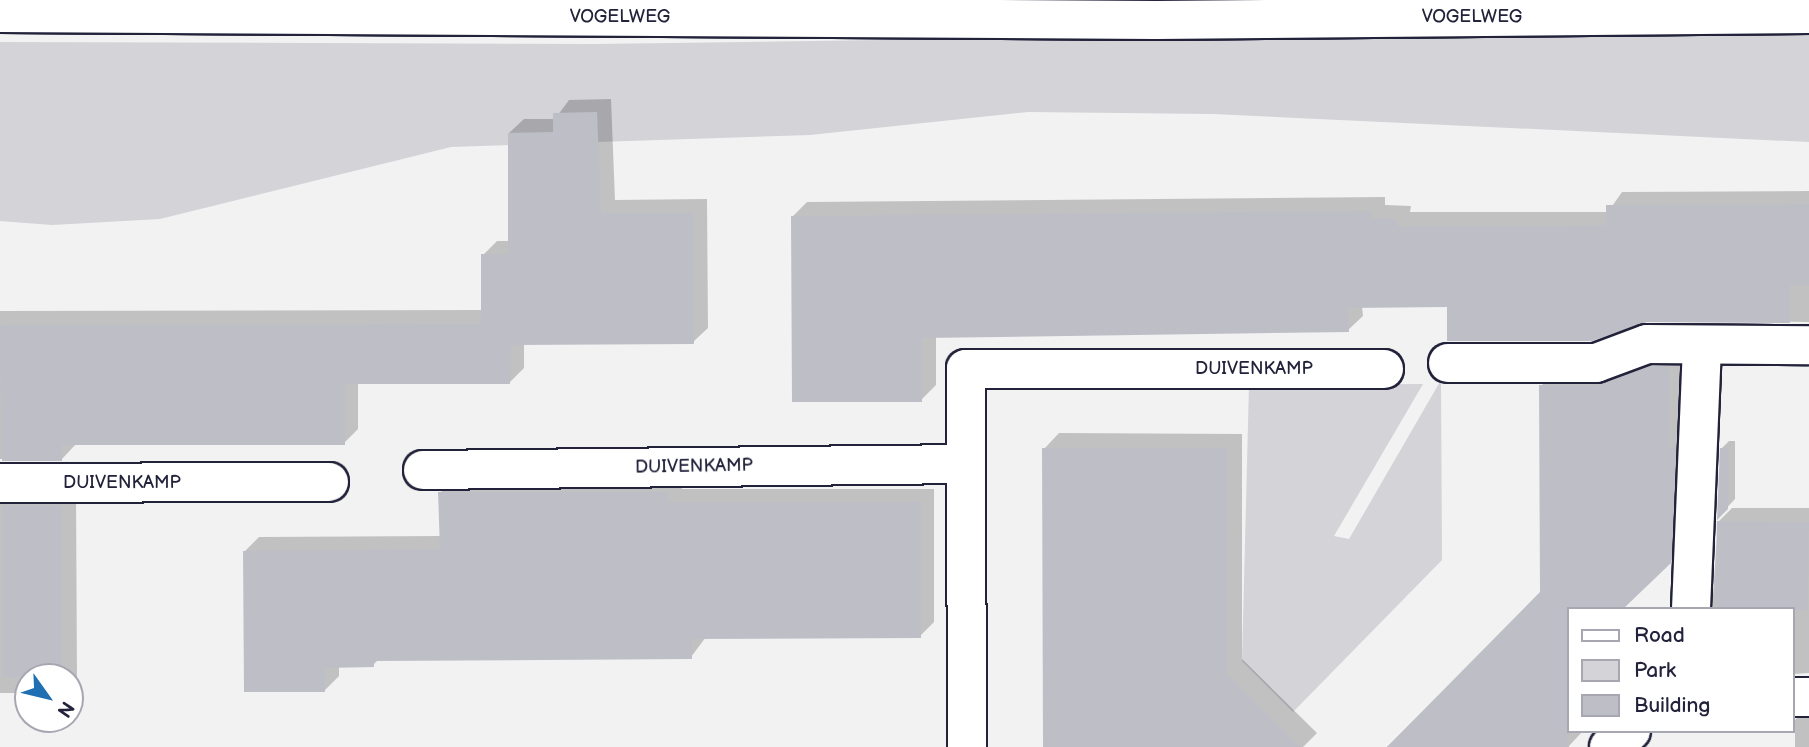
<!DOCTYPE html>
<style>
body{margin:0}
#map{position:relative;width:1809px;height:747px;overflow:hidden;background:#f2f2f3;font-family:"Balsamiq Sans",sans-serif}
div>[style]{position:absolute}
.green>*{inset:0;background:#d3d3d8}
.shadow>*{inset:0;background:#0003}
.building>*{inset:0;background:#bebec6;transform-origin:0 0}
.roads{filter:drop-shadow(2px 0 #22223b) drop-shadow(-2px 0 #22223b) drop-shadow(0 2px #22223b) drop-shadow(0 -2px #22223b)}
.minor>*{height:38px;margin:-19px;padding:0 19px;transform-origin:19px;border-radius:19px;background:#fff}
span{translate:-50% -50%;white-space:nowrap;text-align:center;line-height:1.15;-webkit-text-stroke:5px #fff;paint-order:stroke}
.street-label{font-size:18px;color:#22223b}
.legend{position:absolute;left:1567px;top:607px;width:228px;height:126px;box-sizing:border-box;background:#fff;border:2px solid #a7a7b1;margin:0;padding:9px 12px;list-style:none;font-size:21px;color:#22223b}
.legend li{display:flex;align-items:center;gap:14px;height:35px}
.legend b{width:35px;border:2px solid #a7a7b1}
.north{position:absolute;left:14px;top:663px;width:70px;height:70px;box-sizing:border-box;background:#fff;border:2px solid #a7a7b1;border-radius:50%;rotate:124deg;font-size:19px;font-weight:700;line-height:28px;text-align:center;color:#22223b}
.north::after{content:'';display:block;margin:auto;width:24px;height:32px;background:#1f6fb2;clip-path:polygon(50% 0,100% 100%,50% 72%,0 100%)}
</style>
<div id="map">
<div class="green">
<i style="clip-path:polygon(1809px 27px,1809px 142px,1213px 114px,1028px 112px,810px 135px,451px 147px,160px 219px,52px 225px,0 221px,0 42px,596px 44px)"></i>
<i style="clip-path:polygon(1441px 380px,1442px 560px,1293px 712px,1242px 661px,1249px 385px,1423px 384px,1334px 536px,1349px 539px)"></i>
</div>
<div class="shadow">
<i style="clip-path:polygon(611px 99px,615px 200px,707px 199px,708px 328px,693px 342px,524px 343px,524px 368px,510px 382px,358px 383px,358px 429px,344px 443px,76px 444px,62px 459px,0 459px,0 311px,483px 310px,483px 255px,497px 241px,509px 241px,509px 133px,524px 119px,555px 119px,569px 100px)"></i>
<i style="clip-path:polygon(1809px 191px,1809px 322px,1647px 320px,1449px 306px,1362px 306px,1363px 316px,1348px 330px,936px 336px,936px 385px,921px 400px,793px 216px,807px 202px,1385px 197px,1385px 205px,1411px 206px,1410px 212px,1608px 212px,1622px 192px)"></i>
<i style="clip-path:polygon(1682px 353px,1684px 548px,1670px 562px,1569px 609px,1569px 731px,1583px 731px,1568px 747px,1387px 747px,1542px 593px,1541px 386px,1555px 372px)"></i>
<i style="clip-path:polygon(1059px 433px,1242px 434px,1242px 659px,1317px 733px,1303px 747px,1045px 747px,1044px 449px)"></i>
<i style="clip-path:polygon(1729px 441px,1735px 441px,1735px 499px,1719px 516px,1721px 449px)"></i>
<i style="clip-path:polygon(454px 479px,682px 479px,682px 489px,934px 489px,934px 622px,920px 636px,706px 637px,691px 657px,379px 659px,373px 665px,339px 666px,339px 676px,325px 690px,245px 551px,259px 537px,441px 536px,440px 493px)"></i>
<i style="clip-path:polygon(0 483px,76px 491px,77px 679px,70px 686px,70px 677px,28px 677px,28px 693px,0 693px)"></i>
<i style="clip-path:polygon(1732px 508px,1809px 508px,1809px 673px,1793px 674px,1793px 609px,1712px 609px,1718px 522px)"></i>
<i style="clip-path:polygon(1809px 706px,1809px 747px,1795px 747px,1795px 720px)"></i>
</div>
<div class="building">
<i style="clip-path:polygon(597px 112px,601px 213px,694px 213px,694px 344px,511px 345px,510px 384px,345px 384px,345px 445px,62px 445px,62px 461px,2px 461px,0 325px,481px 324px,481px 254px,508px 254px,508px 133px,553px 132px,553px 113px)"></i>
<i style="clip-path:polygon(1809px 204px,1809px 285px,1790px 285px,1790px 323px,1647px 322px,1592px 341px,1447px 341px,1447px 307px,1348px 308px,1349px 332px,922px 338px,922px 402px,792px 402px,791px 216px,1372px 211px,1371px 218px,1397px 219px,1397px 226px,1562px 226px,1606px 225px,1606px 205px)"></i>
<i style="clip-path:polygon(1651px 366px,1669px 366px,1669px 448px,1676px 448px,1671px 563px,1623px 609px,1569px 609px,1569px 747px,1387px 747px,1540px 592px,1539px 385px,1596px 385px)"></i>
<i style="clip-path:polygon(1042px 448px,1227px 448px,1227px 674px,1300px 747px,1043px 747px)"></i>
<i style="clip-path:polygon(1720px 448px,1728px 448px,1728px 509px,1717px 520px)"></i>
<i style="clip-path:polygon(438px 492px,668px 492px,668px 502px,921px 502px,921px 638px,692px 639px,692px 659px,374px 661px,374px 667px,325px 668px,325px 692px,244px 692px,243px 551px,440px 549px)"></i>
<i style="left:3px;top:505px;width:59px;height:172px"></i>
<i style="left:1717px;top:521px;width:92px;height:88px;rotate:1deg"></i>
</div>
<div class="roads">
<div class="minor">
<i style="left:0;top:13px;width:1156px;rotate:0.35deg"></i>
<i style="left:1156px;top:20px;width:653px;rotate:-0.53deg"></i>
<i style="left:1448px;top:363px;width:148px"></i>
<i style="left:1596px;top:363px;width:54px;rotate:-20.4deg"></i>
<i style="left:1647px;top:344px;width:162px;rotate:0.4deg"></i>
<i style="left:423px;top:470px;width:543px;rotate:-0.63deg"></i>
<i style="left:0;top:483px;width:329px;rotate:-0.2deg"></i>
<i style="left:1691px;top:609px;width:264px;rotate:-87.6deg"></i>
<i style="left:1793px;top:697px;width:16px"></i>
<i style="left:967px;top:747px;width:378px;rotate:-90.2deg"></i>
<i style="left:966px;top:369px;width:418px"></i>
<i style="left:1609px;top:747px;width:27px;rotate:-36deg"></i>
</div>
</div>
<div class="street-label">
<span style="left:620px;top:17px">VOGELWEG</span>
<span style="left:1472px;top:17px">VOGELWEG</span>
<span style="left:1254px;top:369px">DUIVENKAMP</span>
<span style="left:694px;top:467px;rotate:-1deg">DUIVENKAMP</span>
<span style="left:122px;top:483px">DUIVENKAMP</span>
</div>
<ul class="legend">
<li><b style="height:9px;background:#fff"></b>Road</li>
<li><b style="height:19px;background:#d3d3d8"></b>Park</li>
<li><b style="height:19px;background:#bebec6"></b>Building</li>
</ul>
<div class="north">N</div>
</div>
